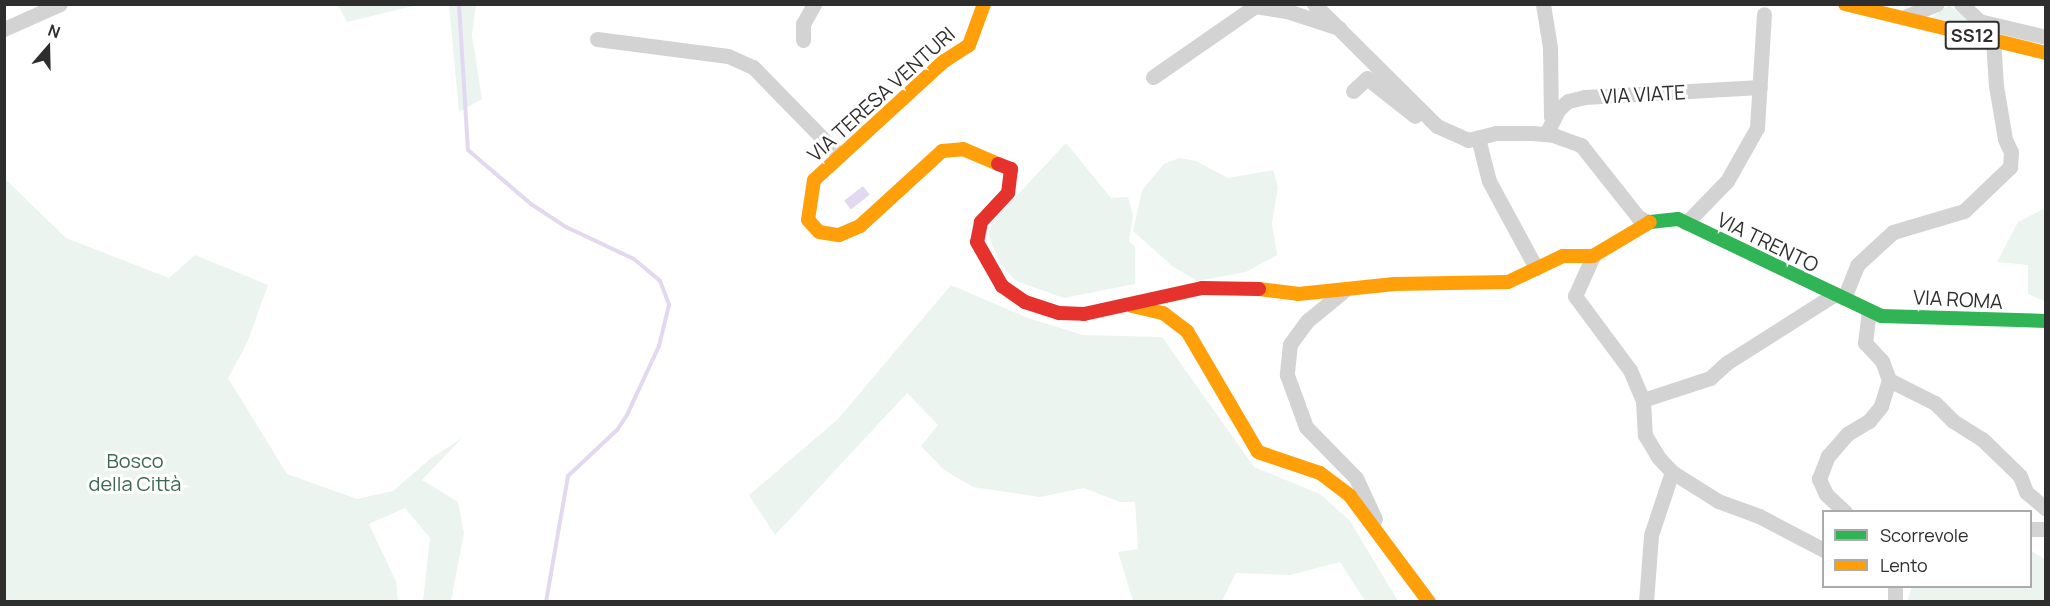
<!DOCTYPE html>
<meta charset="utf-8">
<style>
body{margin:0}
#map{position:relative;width:2050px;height:606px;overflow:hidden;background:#fff;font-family:Manrope,sans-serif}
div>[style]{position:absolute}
.green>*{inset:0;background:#ecf4f0}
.water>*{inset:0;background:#e2d9f1;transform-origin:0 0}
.stream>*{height:4px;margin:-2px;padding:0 2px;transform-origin:2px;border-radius:2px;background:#e2d9f1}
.street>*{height:15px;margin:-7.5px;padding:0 7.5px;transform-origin:7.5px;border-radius:7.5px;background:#d3d3d3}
.fast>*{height:14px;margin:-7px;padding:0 7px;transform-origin:7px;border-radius:7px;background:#30b455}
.slow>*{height:14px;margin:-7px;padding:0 7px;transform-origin:7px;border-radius:7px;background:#ff9f0a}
.jam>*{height:14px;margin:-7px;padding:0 7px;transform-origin:7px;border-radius:7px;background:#e5322d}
span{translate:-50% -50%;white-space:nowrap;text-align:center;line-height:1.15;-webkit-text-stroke:6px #fff;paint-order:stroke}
.shield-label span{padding:2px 4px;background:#fff;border:2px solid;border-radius:4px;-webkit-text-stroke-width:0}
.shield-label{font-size:18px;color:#2e2e2e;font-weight:700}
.street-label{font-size:20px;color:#2e2e2e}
.park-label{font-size:20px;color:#3d6954}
.frame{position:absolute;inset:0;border:6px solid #2e2e2e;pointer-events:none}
.legend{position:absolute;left:1822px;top:510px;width:210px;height:78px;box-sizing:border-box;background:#fff;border:2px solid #ababab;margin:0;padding:8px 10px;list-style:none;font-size:18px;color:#2e2e2e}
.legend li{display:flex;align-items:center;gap:12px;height:30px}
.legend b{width:30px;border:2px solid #ababab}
.north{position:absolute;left:18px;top:18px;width:60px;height:60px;-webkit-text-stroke:4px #fff;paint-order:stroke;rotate:20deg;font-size:16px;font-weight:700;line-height:24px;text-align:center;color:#2e2e2e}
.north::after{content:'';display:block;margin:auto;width:21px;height:27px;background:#2e2e2e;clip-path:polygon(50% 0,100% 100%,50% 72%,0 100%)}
</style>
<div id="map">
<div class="green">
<i style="clip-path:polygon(338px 5px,417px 5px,347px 22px)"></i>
<i style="clip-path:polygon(449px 5px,476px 5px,472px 35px,482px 99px,459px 112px)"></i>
<i style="clip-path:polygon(1949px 5px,1953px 8px,1981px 30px,1931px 18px)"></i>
<i style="clip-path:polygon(1066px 143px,1111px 198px,1128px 197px,1133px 216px,1129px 241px,1135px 247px,1135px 284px,1064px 298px,1016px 281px,999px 263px,988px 234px,992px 222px)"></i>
<i style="clip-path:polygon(1179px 158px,1196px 161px,1228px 178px,1273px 170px,1278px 187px,1272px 223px,1277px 255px,1246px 272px,1197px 281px,1172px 266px,1133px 231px,1142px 190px,1164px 164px)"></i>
<i style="clip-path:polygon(4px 178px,66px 238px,169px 278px,195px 255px,268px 285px,247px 343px,228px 378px,287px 474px,357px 499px,393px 491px,430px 459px,462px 438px,422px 480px,458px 502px,464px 533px,451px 601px,423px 601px,430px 538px,405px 508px,369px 524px,396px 582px,398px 601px,5px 601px)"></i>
<i style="clip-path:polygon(2045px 208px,2046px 301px,2045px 301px,2028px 294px,2028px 265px,1997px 262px,2018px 222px)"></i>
<i style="clip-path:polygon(951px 285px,1028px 318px,1083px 335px,1162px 337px,1254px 467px,1320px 494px,1350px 521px,1398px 601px,1365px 601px,1340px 562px,1290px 575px,1236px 573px,1222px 601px,1133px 601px,1118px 552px,1138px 549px,1135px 502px,1120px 502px,1084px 488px,1040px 497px,973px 487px,944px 470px,921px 446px,938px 425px,907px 393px,775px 535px,749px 495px,838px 419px)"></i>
<i style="clip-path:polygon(2031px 551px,2045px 559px,2045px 601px,1907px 601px,1912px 587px,2030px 586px)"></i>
</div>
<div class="water">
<i style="left:863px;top:186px;width:11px;height:24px;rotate:52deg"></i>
</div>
<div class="stream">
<i style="left:459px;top:4px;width:146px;rotate:86.5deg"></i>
<i style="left:468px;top:150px;width:83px;rotate:40.6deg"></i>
<i style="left:531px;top:204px;width:42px;rotate:33.3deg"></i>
<i style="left:566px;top:227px;width:75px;rotate:25.2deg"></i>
<i style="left:634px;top:259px;width:34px;rotate:40deg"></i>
<i style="left:660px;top:281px;width:26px;rotate:69deg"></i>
<i style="left:669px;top:305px;width:42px;rotate:103.7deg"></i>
<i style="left:659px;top:346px;width:76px;rotate:114.9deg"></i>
<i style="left:627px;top:415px;width:17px;rotate:123deg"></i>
<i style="left:618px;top:429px;width:69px;rotate:136.8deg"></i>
<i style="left:568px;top:476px;width:128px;rotate:99.9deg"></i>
</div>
<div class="street">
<i style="left:1314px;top:4px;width:173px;rotate:44.8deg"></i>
<i style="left:1437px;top:126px;width:34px;rotate:24deg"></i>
<i style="left:1468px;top:140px;width:29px;rotate:-14deg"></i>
<i style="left:1496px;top:133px;width:36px"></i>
<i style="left:1532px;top:133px;width:21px;rotate:5deg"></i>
<i style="left:1553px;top:135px;width:30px;rotate:20deg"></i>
<i style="left:1581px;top:145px;width:92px;rotate:51.6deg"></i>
<i style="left:1638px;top:217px;width:11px;rotate:27deg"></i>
<i style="left:1543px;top:4px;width:44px;rotate:80.8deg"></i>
<i style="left:1550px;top:47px;width:70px;rotate:89.2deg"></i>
<i style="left:1961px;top:4px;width:25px;rotate:43deg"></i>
<i style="left:1979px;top:21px;width:69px;rotate:13.4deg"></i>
<i style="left:1907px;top:16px;width:32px;rotate:-22deg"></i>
<i style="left:4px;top:29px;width:61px;rotate:-24.1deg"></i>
<i style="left:597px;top:39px;width:132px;rotate:7.4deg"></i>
<i style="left:728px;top:56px;width:27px;rotate:24deg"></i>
<i style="left:753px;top:67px;width:124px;rotate:45.7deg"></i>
<i style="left:803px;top:40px;width:16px;rotate:-90deg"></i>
<i style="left:803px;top:24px;width:23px;rotate:-61deg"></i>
<i style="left:1153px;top:77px;width:124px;rotate:-34.8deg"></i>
<i style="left:1255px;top:6px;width:32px;rotate:9deg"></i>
<i style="left:1287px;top:11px;width:55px;rotate:18.1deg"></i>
<i style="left:1353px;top:91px;width:19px;rotate:-43deg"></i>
<i style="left:1367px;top:78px;width:61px;rotate:38.4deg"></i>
<i style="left:1546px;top:134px;width:28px;rotate:-63deg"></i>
<i style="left:1559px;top:109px;width:12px;rotate:-42deg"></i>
<i style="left:1568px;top:101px;width:17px;rotate:-13deg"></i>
<i style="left:1585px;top:97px;width:175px;rotate:-3.3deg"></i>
<i style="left:1478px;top:138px;width:44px;rotate:75.7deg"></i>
<i style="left:1489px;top:181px;width:99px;rotate:61.6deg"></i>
<i style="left:1686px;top:223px;width:59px;rotate:-45.7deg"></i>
<i style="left:1727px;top:181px;width:61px;rotate:-60.5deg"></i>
<i style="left:1757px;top:128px;width:114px;rotate:-86.5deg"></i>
<i style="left:1593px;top:256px;width:44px;rotate:114.2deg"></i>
<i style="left:1575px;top:296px;width:92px;rotate:53.4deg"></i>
<i style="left:1630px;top:370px;width:33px;rotate:67deg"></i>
<i style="left:1643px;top:400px;width:35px;rotate:87deg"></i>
<i style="left:1645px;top:435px;width:26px;rotate:59deg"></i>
<i style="left:1658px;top:457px;width:21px;rotate:47deg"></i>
<i style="left:1672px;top:472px;width:54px;rotate:32.2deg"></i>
<i style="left:1718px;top:501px;width:44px;rotate:20.1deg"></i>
<i style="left:1759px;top:516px;width:73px;rotate:27.6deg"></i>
<i style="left:1346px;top:289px;width:50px;rotate:140.6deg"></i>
<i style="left:1307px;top:321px;width:29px;rotate:126deg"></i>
<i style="left:1290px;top:344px;width:31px;rotate:96deg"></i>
<i style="left:1287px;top:375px;width:55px;rotate:69.9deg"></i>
<i style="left:1306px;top:427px;width:71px;rotate:45.6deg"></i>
<i style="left:1356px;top:478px;width:45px;rotate:65.1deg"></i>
<i style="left:1844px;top:298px;width:35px;rotate:-68deg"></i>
<i style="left:1857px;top:265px;width:49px;rotate:-42.5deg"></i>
<i style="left:1893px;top:232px;width:74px;rotate:-16.5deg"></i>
<i style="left:1964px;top:211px;width:64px;rotate:-43.7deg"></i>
<i style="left:2010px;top:167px;width:15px;rotate:-86deg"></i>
<i style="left:2011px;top:152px;width:14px;rotate:-115deg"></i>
<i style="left:2005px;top:139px;width:54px;rotate:-99.6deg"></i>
<i style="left:1996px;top:86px;width:46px;rotate:-93.7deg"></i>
<i style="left:1889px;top:380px;width:51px;rotate:26.6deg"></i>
<i style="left:1935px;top:403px;width:25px;rotate:45deg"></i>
<i style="left:1953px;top:421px;width:34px;rotate:32deg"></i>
<i style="left:1982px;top:439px;width:53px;rotate:44.2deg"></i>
<i style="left:2020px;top:476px;width:17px;rotate:69deg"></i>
<i style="left:2026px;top:492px;width:26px;rotate:40deg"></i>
<i style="left:1643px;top:400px;width:71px;rotate:-18.2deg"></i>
<i style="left:1710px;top:378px;width:24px;rotate:-42deg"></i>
<i style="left:1728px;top:362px;width:127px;rotate:-32.4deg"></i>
<i style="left:1845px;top:512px;width:26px;rotate:-137deg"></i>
<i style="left:1826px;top:494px;width:17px;rotate:-115deg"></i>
<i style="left:1819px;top:479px;width:25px;rotate:-69deg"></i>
<i style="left:1828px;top:456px;width:29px;rotate:-49deg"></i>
<i style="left:1847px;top:434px;width:26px;rotate:-31deg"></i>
<i style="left:1869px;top:421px;width:19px;rotate:-51deg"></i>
<i style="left:1881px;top:406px;width:27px;rotate:-73deg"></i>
<i style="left:1889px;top:380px;width:20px;rotate:-110deg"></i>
<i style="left:1882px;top:361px;width:25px;rotate:-133deg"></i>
<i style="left:1865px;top:343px;width:31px;rotate:-83deg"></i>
<i style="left:2030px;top:529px;width:16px"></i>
<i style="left:1895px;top:586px;width:16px;rotate:90deg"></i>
<i style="left:1646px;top:602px;width:67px;rotate:-85.7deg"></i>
<i style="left:1651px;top:535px;width:66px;rotate:-71.6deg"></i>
</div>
<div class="fast">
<i style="left:1650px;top:222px;width:28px;rotate:-6deg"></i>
<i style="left:1678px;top:219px;width:225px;rotate:25.5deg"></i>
<i style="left:1881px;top:316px;width:165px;rotate:1.7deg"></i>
</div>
<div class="slow">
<i style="left:984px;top:4px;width:44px;rotate:110.1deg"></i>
<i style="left:969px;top:45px;width:30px;rotate:147deg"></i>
<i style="left:944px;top:61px;width:176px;rotate:137.5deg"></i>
<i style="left:814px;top:180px;width:40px;rotate:98.5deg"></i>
<i style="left:808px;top:220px;width:16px;rotate:47deg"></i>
<i style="left:819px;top:232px;width:20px;rotate:9deg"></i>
<i style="left:839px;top:235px;width:23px;rotate:-23deg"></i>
<i style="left:860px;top:226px;width:111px;rotate:-42.4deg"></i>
<i style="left:942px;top:151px;width:21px;rotate:-5deg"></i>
<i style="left:963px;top:149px;width:38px;rotate:23deg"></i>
<i style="left:1845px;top:4px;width:207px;rotate:13.7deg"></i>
<i style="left:1259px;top:289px;width:39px;rotate:7deg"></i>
<i style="left:1298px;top:294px;width:97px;rotate:-5.9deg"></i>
<i style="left:1394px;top:284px;width:114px;rotate:-1deg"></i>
<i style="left:1508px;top:282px;width:61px;rotate:-25.3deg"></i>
<i style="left:1563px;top:256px;width:30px"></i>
<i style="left:1593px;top:256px;width:66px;rotate:-30.8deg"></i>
<i style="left:1132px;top:306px;width:32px;rotate:13deg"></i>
<i style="left:1163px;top:313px;width:30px;rotate:37deg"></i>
<i style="left:1187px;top:331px;width:140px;rotate:59.6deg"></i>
<i style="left:1258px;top:452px;width:65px;rotate:18.7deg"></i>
<i style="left:1320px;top:473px;width:38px;rotate:37deg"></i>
<i style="left:1350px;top:496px;width:132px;rotate:53.3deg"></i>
</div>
<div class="jam">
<i style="left:998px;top:164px;width:14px;rotate:21deg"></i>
<i style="left:1011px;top:169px;width:24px;rotate:97deg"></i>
<i style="left:1008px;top:193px;width:40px;rotate:133deg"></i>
<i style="left:981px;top:222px;width:20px;rotate:101deg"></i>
<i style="left:977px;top:242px;width:51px;rotate:60.4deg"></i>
<i style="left:1002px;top:286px;width:28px;rotate:35deg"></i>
<i style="left:1025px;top:302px;width:36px;rotate:18deg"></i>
<i style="left:1059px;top:313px;width:25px;rotate:2deg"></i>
<i style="left:1084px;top:314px;width:121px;rotate:-12.4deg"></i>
<i style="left:1202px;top:288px;width:57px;rotate:1deg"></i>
</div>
<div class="shield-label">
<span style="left:1972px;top:35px">SS12</span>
</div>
<div class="street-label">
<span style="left:881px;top:94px;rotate:-42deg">VIA TERESA VENTURI</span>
<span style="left:1643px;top:94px;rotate:-3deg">VIA VIATE</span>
<span style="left:1768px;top:242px;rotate:26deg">VIA TRENTO</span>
<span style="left:1958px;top:299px;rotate:3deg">VIA ROMA</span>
</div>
<div class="park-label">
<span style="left:135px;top:472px">Bosco<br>della Città</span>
</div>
<div class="frame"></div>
<ul class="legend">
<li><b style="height:8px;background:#30b455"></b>Scorrevole</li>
<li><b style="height:8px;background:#ff9f0a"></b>Lento</li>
</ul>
<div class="north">N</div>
</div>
